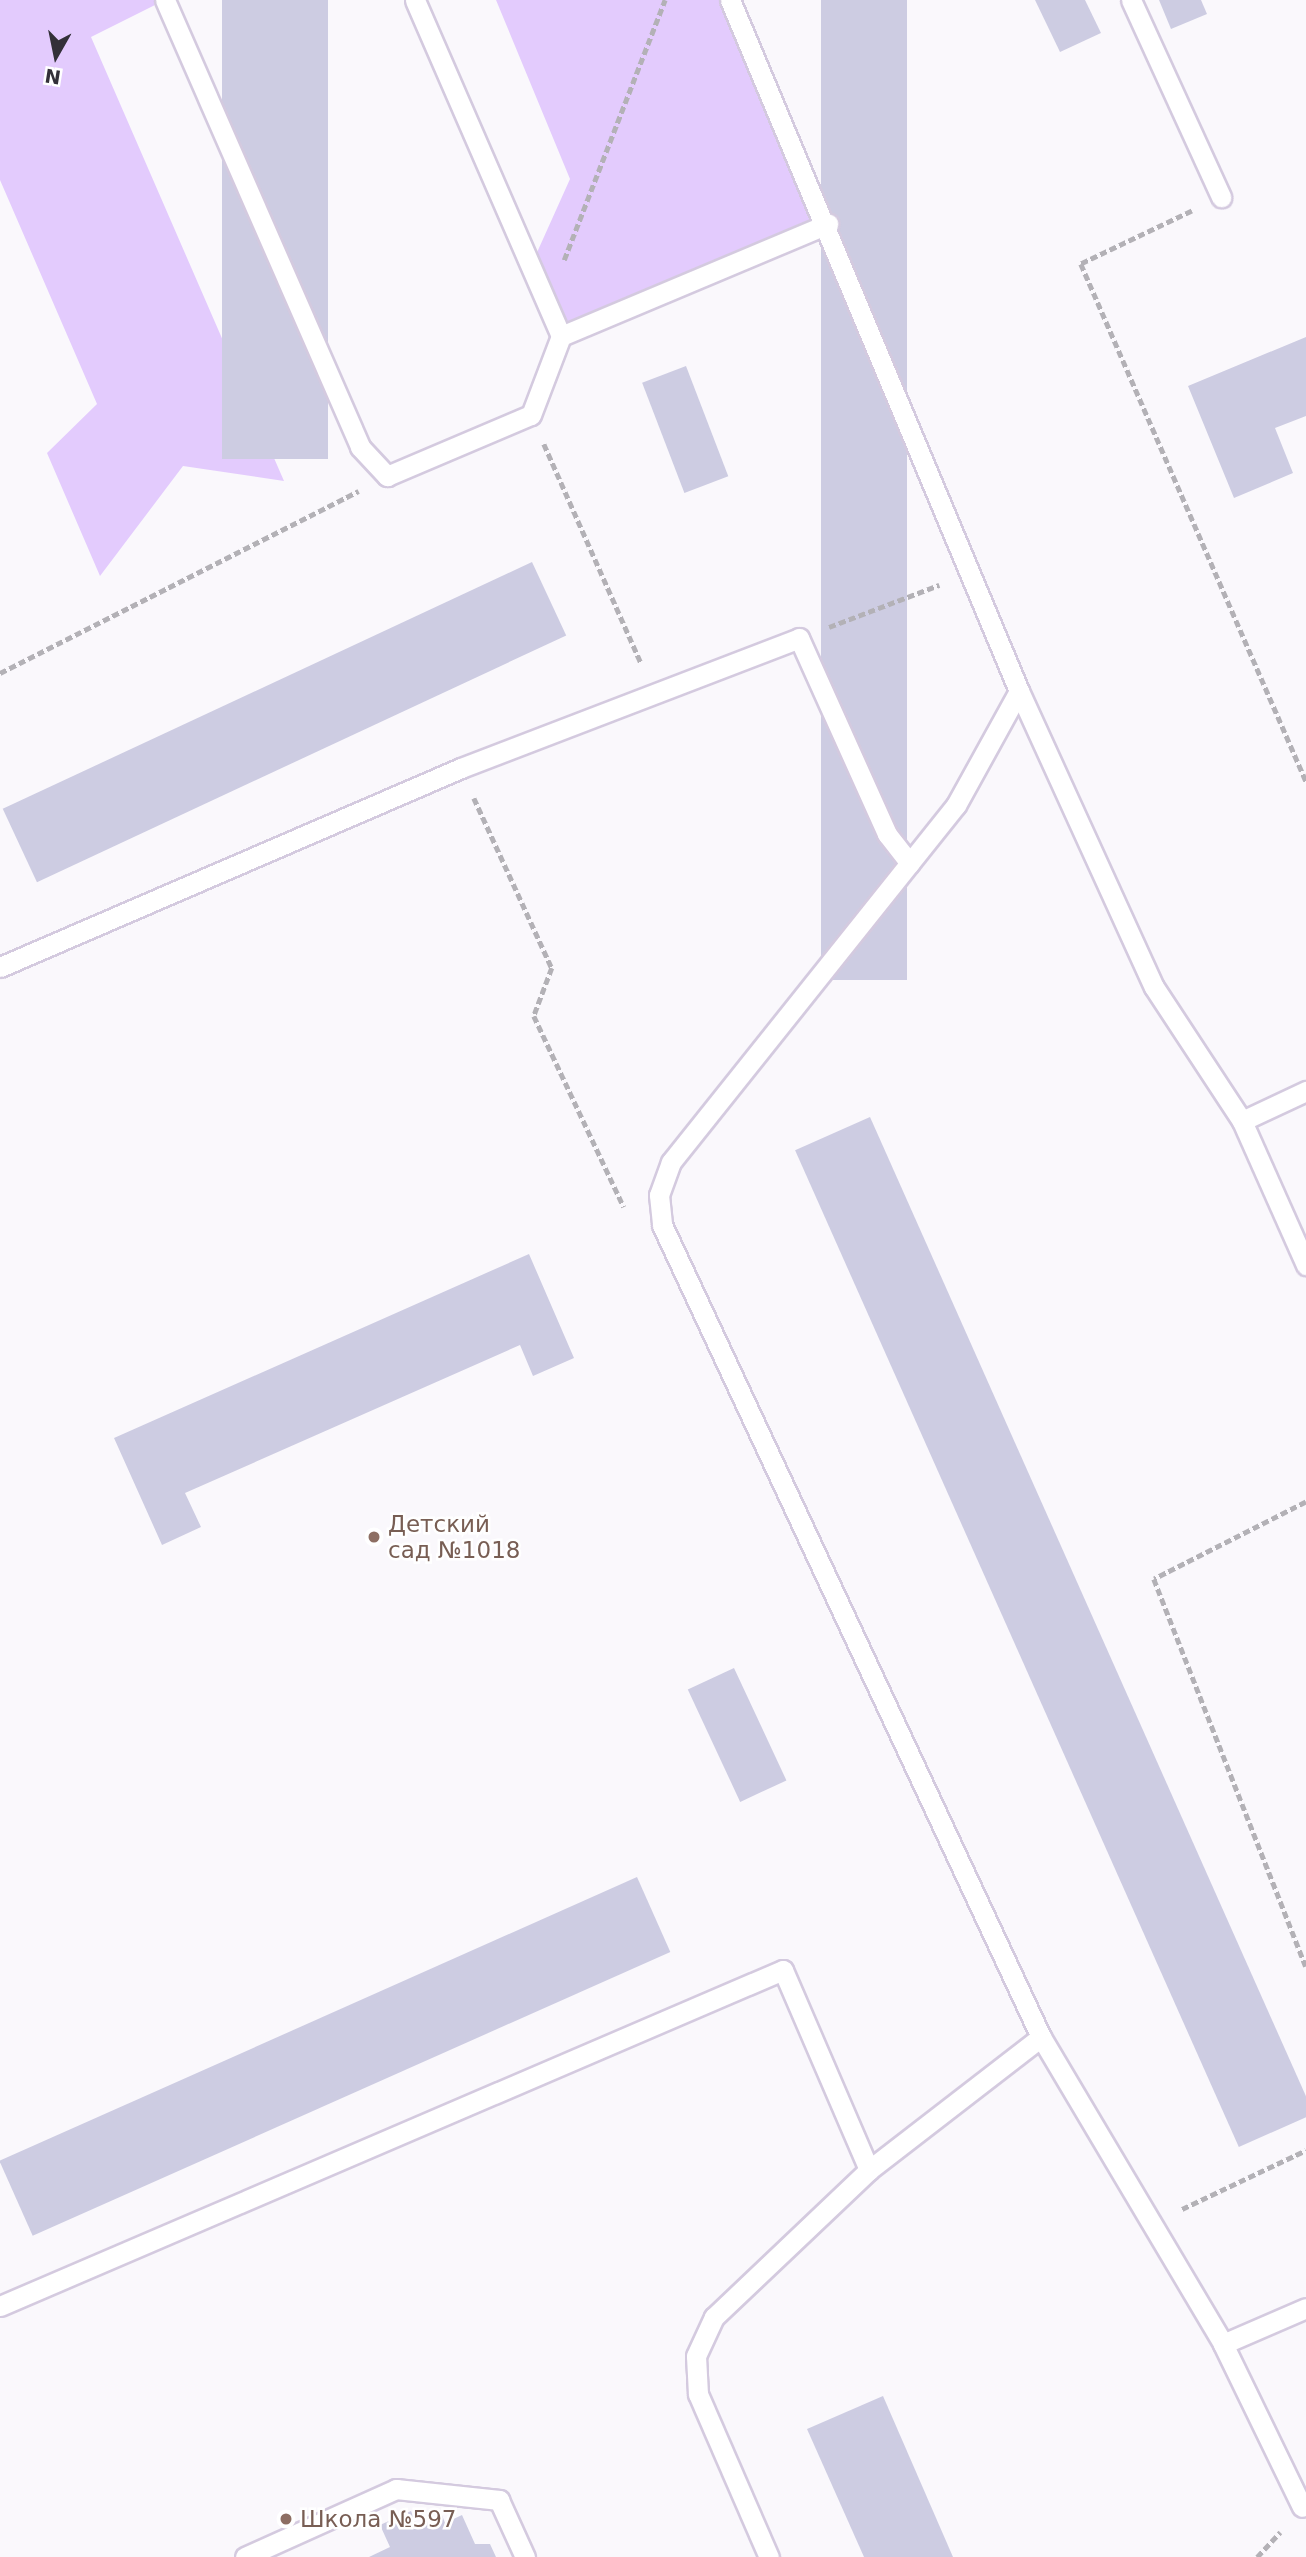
<!DOCTYPE html>
<meta charset="utf-8">
<style>
body{margin:0}
#map{position:relative;width:1306px;height:2557px;overflow:hidden;background:#faf8fc;font-family:"DejaVu Sans",sans-serif}
div>[style]{position:absolute}
.green>*{inset:0;background:#e3cbfd}
.building>*{inset:0;background:#cdcce2;transform-origin:0 0}
.path>*{height:4.5px;margin-top:-2.25px;transform-origin:0;background:repeating-linear-gradient(90deg,#b3b1b6 0 7px,transparent 0 10.5px)}
.roads{filter:drop-shadow(2px 0 #d4cadf) drop-shadow(-2px 0 #d4cadf) drop-shadow(0 2px #d4cadf) drop-shadow(0 -2px #d4cadf)}
.lane>*{height:19px;margin:-9.5px;padding:0 9.5px;transform-origin:9.5px;border-radius:9.5px;background:#fff}
.dots>*{width:19px;height:19px;translate:-50% -50%;box-sizing:border-box;border:4px solid #fff;border-radius:50%}
span{translate:-50% -50%;white-space:nowrap;text-align:center;line-height:1.15;-webkit-text-stroke:5px #fff;paint-order:stroke}
.education-label{font-size:23px;color:#785e54}
.left{translate:0 -50%;text-align:left}
.north{position:absolute;left:21px;top:21px;width:70px;height:70px;-webkit-text-stroke:5px #fff;paint-order:stroke;rotate:189deg;font-size:19px;font-weight:700;line-height:28px;text-align:center;color:#333038}
.north::after{content:'';display:block;margin:auto;width:24px;height:32px;background:#333038;clip-path:polygon(50% 0,100% 100%,50% 72%,0 100%)}
</style>
<div id="map">
<div class="green">
<i style="clip-path:polygon(0 0,165px 0,91px 37px,284px 481px,183px 466px,100px 576px,47px 453px,97px 404px,0 180px)"></i>
<i style="clip-path:polygon(496px 0,730px 0,828px 224px,561px 336px,530px 268px,570px 179px)"></i>
</div>
<div class="building">
<i style="left:222px;top:0;width:106px;height:459px"></i>
<i style="left:821px;top:0;width:86px;height:980px"></i>
<i style="clip-path:polygon(1035px 0,1085px 0,1101px 33px,1060px 52px)"></i>
<i style="clip-path:polygon(1159px 0,1201px 0,1207px 14px,1171px 29px)"></i>
<i style="clip-path:polygon(1306px 337px,1306px 416px,1275px 428px,1293px 473px,1234px 498px,1188px 386px)"></i>
<i style="left:686px;top:366px;width:118px;height:47px;rotate:69deg"></i>
<i style="left:532px;top:562px;width:81px;height:584px;rotate:65deg"></i>
<i style="left:870px;top:1117px;width:1091px;height:82px;rotate:66deg"></i>
<i style="clip-path:polygon(529px 1254px,574px 1358px,533px 1376px,520px 1345px,185px 1493px,201px 1527px,162px 1545px,114px 1438px)"></i>
<i style="left:734px;top:1668px;width:124px;height:51px;rotate:65deg"></i>
<i style="left:637px;top:1877px;width:82px;height:698px;rotate:66deg"></i>
<i style="clip-path:polygon(883px 2396px,953px 2557px,864px 2557px,807px 2429px)"></i>
<i style="clip-path:polygon(411px 2511px,417px 2526px,442px 2515px,445px 2523px,462px 2515px,475px 2544px,490px 2544px,496px 2557px,369px 2557px,390px 2547px,380px 2525px)"></i>
</div>
<div class="path">
<i style="left:1192px;top:211px;width:123px;rotate:154.5deg"></i>
<i style="left:1081px;top:264px;width:564px;rotate:66.48deg"></i>
<i style="left:564px;top:260px;width:279px;rotate:-68.8deg"></i>
<i style="left:544px;top:444px;width:240px;rotate:66.1deg"></i>
<i style="left:829px;top:627px;width:118px;rotate:-20.9deg"></i>
<i style="left:0;top:673px;width:402px;rotate:-26.9deg"></i>
<i style="left:474px;top:798px;width:187px;rotate:65.4deg"></i>
<i style="left:552px;top:968px;width:51px;rotate:110.6deg"></i>
<i style="left:534px;top:1016px;width:211px;rotate:64.8deg"></i>
<i style="left:1306px;top:1502px;width:170px;rotate:153.1deg"></i>
<i style="left:1154px;top:1579px;width:416px;rotate:68.6deg"></i>
<i style="left:1182px;top:2209px;width:137px;rotate:-25.4deg"></i>
<i style="left:1257px;top:2557px;width:34px;rotate:-47deg"></i>
</div>
<div class="roads">
<div class="lane">
<i style="left:165px;top:0;width:488px;rotate:66.4deg"></i>
<i style="left:360px;top:447px;width:40px;rotate:47deg"></i>
<i style="left:387px;top:476px;width:156px;rotate:-23deg"></i>
<i style="left:531px;top:415px;width:85px;rotate:-69.2deg"></i>
<i style="left:561px;top:336px;width:366px;rotate:-113.5deg"></i>
<i style="left:730px;top:0;width:749px;rotate:67.3deg"></i>
<i style="left:1019px;top:691px;width:130px;rotate:118.9deg"></i>
<i style="left:956px;top:805px;width:457px;rotate:128.6deg"></i>
<i style="left:671px;top:1162px;width:35px;rotate:110deg"></i>
<i style="left:659px;top:1195px;width:30px;rotate:84deg"></i>
<i style="left:662px;top:1225px;width:896px;rotate:64.98deg"></i>
<i style="left:1041px;top:2037px;width:217px;rotate:142.3deg"></i>
<i style="left:869px;top:2170px;width:214px;rotate:136.5deg"></i>
<i style="left:714px;top:2317px;width:43px;rotate:114.8deg"></i>
<i style="left:696px;top:2356px;width:38px;rotate:87deg"></i>
<i style="left:698px;top:2394px;width:178px;rotate:66.5deg"></i>
<i style="left:1131px;top:0;width:217px;rotate:65.4deg"></i>
<i style="left:561px;top:336px;width:290px;rotate:-22.8deg"></i>
<i style="left:1019px;top:691px;width:325px;rotate:65.5deg"></i>
<i style="left:1154px;top:987px;width:160px;rotate:56.7deg"></i>
<i style="left:1242px;top:1121px;width:71px;rotate:-25.1deg"></i>
<i style="left:0;top:967px;width:502px;rotate:-23.35deg"></i>
<i style="left:461px;top:768px;width:362px;rotate:-21deg"></i>
<i style="left:799px;top:638px;width:215px;rotate:65.8deg"></i>
<i style="left:887px;top:834px;width:37px;rotate:52deg"></i>
<i style="left:1242px;top:1121px;width:158px;rotate:66deg"></i>
<i style="left:1041px;top:2037px;width:357px;rotate:59.3deg"></i>
<i style="left:1223px;top:2344px;width:90px;rotate:-23.4deg"></i>
<i style="left:0;top:2306px;width:852px;rotate:-23.23deg"></i>
<i style="left:783px;top:1970px;width:218px;rotate:66.7deg"></i>
<i style="left:1223px;top:2344px;width:181px;rotate:64.1deg"></i>
<i style="left:245px;top:2557px;width:166px;rotate:-24.2deg"></i>
<i style="left:396px;top:2489px;width:104px;rotate:6.1deg"></i>
<i style="left:499px;top:2500px;width:63px;rotate:65.5deg"></i>
</div>
</div>
<div class="dots">
<i style="left:374px;top:1537px;background:#8d6e63"></i>
<i style="left:286px;top:2519px;background:#8d6e63"></i>
</div>
<div class="education-label">
<span class="left" style="left:388px;top:1537px">Детский<br>сад №1018</span>
<span class="left" style="left:300px;top:2519px">Школа №597</span>
</div>
<div class="north">N</div>
</div>
